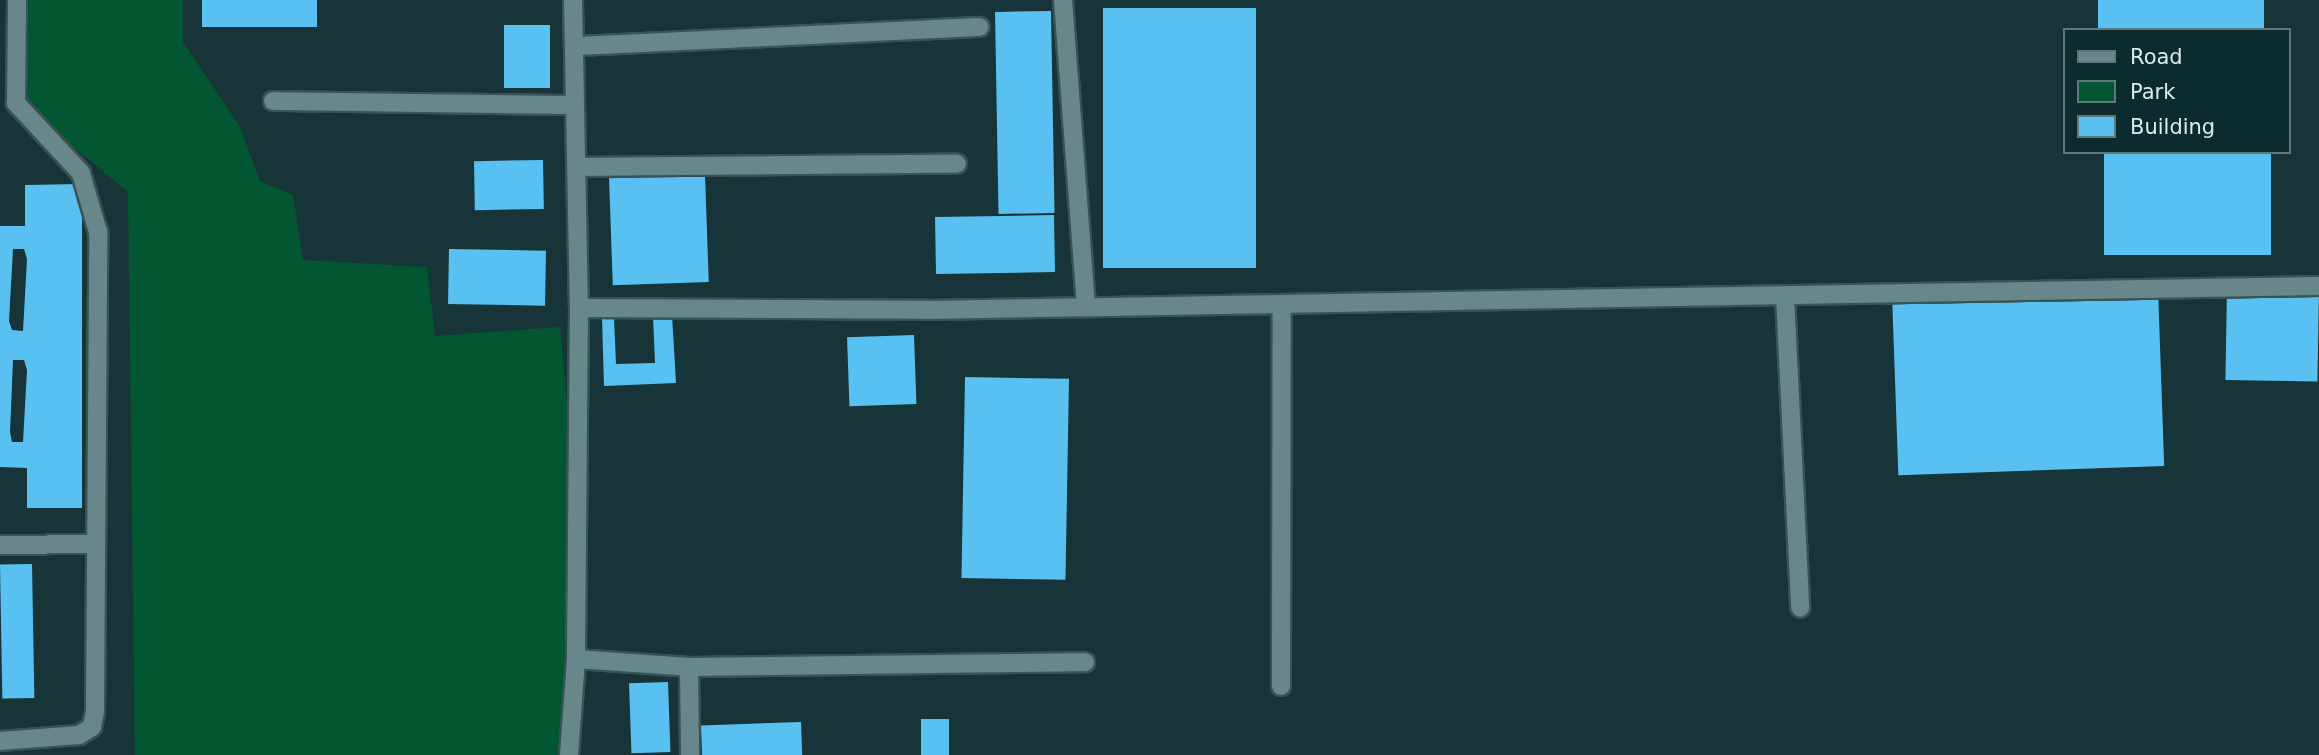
<!DOCTYPE html>
<style>
body{margin:0}
#map{position:relative;width:2319px;height:755px;overflow:hidden;background:#173539;font-family:"DejaVu Sans",sans-serif}
div>[style]{position:absolute}
.green>*{inset:0;background:#025631}
.building>*{inset:0;background:#59c1f2;transform-origin:0 0}
.roads{filter:drop-shadow(2px 0 #395255) drop-shadow(-2px 0 #395255) drop-shadow(0 2px #395255) drop-shadow(0 -2px #395255)}
.lane>*{height:18px;margin:-9px;padding:0 9px;transform-origin:9px;border-radius:9px;background:#67878b}
.street>*{height:18px;margin:-9px;padding:0 9px;transform-origin:9px;border-radius:9px;background:#67878b}
span{translate:-50% -50%;white-space:nowrap;text-align:center;line-height:1.15;-webkit-text-stroke:7px #0c2b2f;paint-order:stroke}
.legend{position:absolute;left:2063px;top:28px;width:228px;height:126px;box-sizing:border-box;background:#0c2b2f;border:2px solid #5e787b;margin:0;padding:9px 12px;list-style:none;font-size:21px;color:#daebed}
.legend li{display:flex;align-items:center;gap:14px;height:35px}
.legend b{width:35px;border:2px solid #5e787b}
</style>
<div id="map">
<div class="green">
<i style="clip-path:polygon(22px 0,183px 0,183px 42px,240px 127px,260px 181px,293px 195px,303px 260px,427px 267px,435px 336px,560px 327px,583px 568px,566px 755px,135px 755px,128px 192px,18px 101px)"></i>
</div>
<div class="building">
<i style="left:202px;top:0;width:115px;height:27px"></i>
<i style="left:2098px;top:0;width:166px;height:30px"></i>
<i style="left:1256px;top:8px;width:260px;height:153px;rotate:90deg"></i>
<i style="left:1051px;top:11px;width:202px;height:56px;rotate:89deg"></i>
<i style="left:504px;top:25px;width:46px;height:63px"></i>
<i style="left:2104px;top:152px;width:167px;height:103px"></i>
<i style="left:543px;top:160px;width:49px;height:69px;rotate:89deg"></i>
<i style="left:705px;top:175px;width:107px;height:96px;rotate:88deg"></i>
<i style="clip-path:polygon(evenodd,82px 184px,82px 508px,27px 508px,27px 468px,0 467px,0 226px,25px 226px,25px 185px,82px 184px,13px 249px,24px 249px,27px 259px,23px 331px,12px 330px,9px 321px,13px 249px,82px 184px,13px 360px,24px 360px,27px 370px,23px 442px,12px 442px,10px 432px,13px 360px)"></i>
<i style="left:1054px;top:215px;width:57px;height:119px;rotate:89deg"></i>
<i style="left:449px;top:249px;width:97px;height:55px;rotate:1deg"></i>
<i style="left:2158px;top:289px;width:177px;height:266px;rotate:88deg"></i>
<i style="left:2227px;top:289px;width:92px;height:91px;rotate:1deg"></i>
<i style="clip-path:polygon(672px 315px,676px 383px,604px 386px,602px 318px,614px 317px,616px 364px,655px 363px,653px 316px)"></i>
<i style="left:914px;top:335px;width:69px;height:67px;rotate:88deg"></i>
<i style="left:965px;top:377px;width:104px;height:201px;rotate:1deg"></i>
<i style="left:32px;top:564px;width:134px;height:32px;rotate:89deg"></i>
<i style="left:668px;top:682px;width:70px;height:39px;rotate:88deg"></i>
<i style="left:949px;top:719px;width:36px;height:28px;rotate:90deg"></i>
<i style="left:801px;top:722px;width:33px;height:100px;rotate:88deg"></i>
</div>
<div class="roads">
<div class="lane">
<i style="left:1063px;top:0;width:307px;rotate:85.7deg"></i>
<i style="left:577px;top:46px;width:403px;rotate:-2.7deg"></i>
<i style="left:578px;top:167px;width:379px;rotate:-0.5deg"></i>
<i style="left:1785px;top:296px;width:312px;rotate:87.2deg"></i>
<i style="left:579px;top:308px;width:349px;rotate:0.3deg"></i>
<i style="left:928px;top:310px;width:1391px;rotate:-0.99deg"></i>
<i style="left:1281px;top:686px;width:382px;rotate:-89.9deg"></i>
</div>
<div class="street">
<i style="left:573px;top:0;width:308px;rotate:88.9deg"></i>
<i style="left:579px;top:308px;width:351px;rotate:90.5deg"></i>
<i style="left:576px;top:659px;width:113px;rotate:4deg"></i>
<i style="left:689px;top:667px;width:396px;rotate:-0.7deg"></i>
<i style="left:273px;top:101px;width:302px;rotate:0.8deg"></i>
<i style="left:0;top:545px;width:91px;rotate:-0.6deg"></i>
<i style="left:689px;top:667px;width:88px;rotate:89.3deg"></i>
<i style="left:0;top:741px;width:79px;rotate:-4.3deg"></i>
<i style="left:79px;top:735px;width:15px;rotate:-32deg"></i>
<i style="left:92px;top:727px;width:16px;rotate:-79deg"></i>
<i style="left:95px;top:711px;width:479px;rotate:-89.6deg"></i>
<i style="left:98px;top:232px;width:61px;rotate:-106.1deg"></i>
<i style="left:81px;top:173px;width:96px;rotate:-132.9deg"></i>
<i style="left:16px;top:103px;width:103px;rotate:-89.4deg"></i>
<i style="left:569px;top:755px;width:96px;rotate:-85.8deg"></i>
</div>
</div>
<ul class="legend">
<li><b style="height:9px;background:#67878b"></b>Road</li>
<li><b style="height:19px;background:#025631"></b>Park</li>
<li><b style="height:19px;background:#59c1f2"></b>Building</li>
</ul>
</div>
